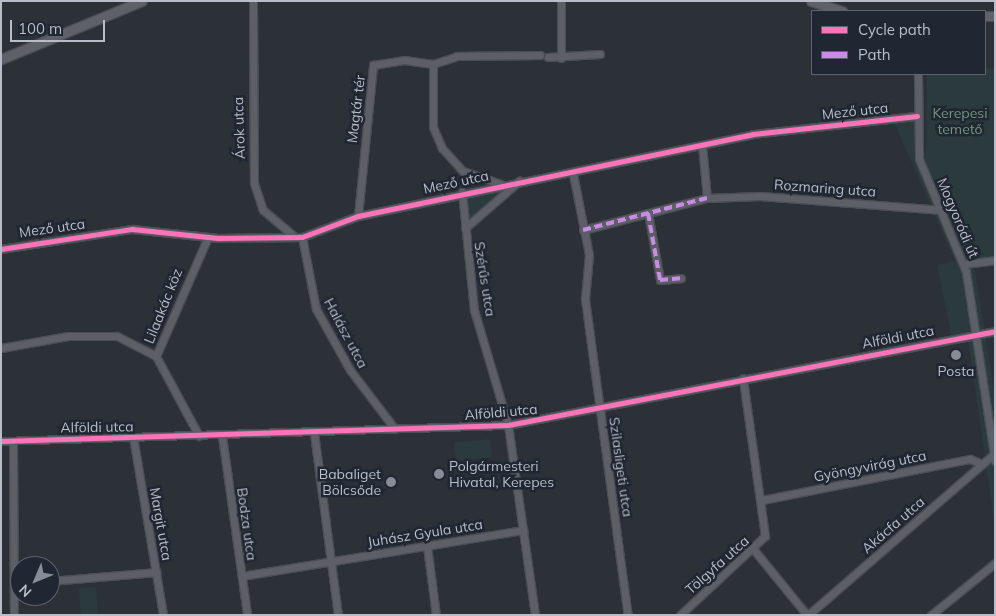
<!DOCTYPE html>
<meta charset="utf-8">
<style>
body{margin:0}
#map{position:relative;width:996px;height:616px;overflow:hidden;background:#2c3138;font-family:Mulish,sans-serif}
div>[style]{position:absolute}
.green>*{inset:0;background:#2b3b3d;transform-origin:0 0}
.roads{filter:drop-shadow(1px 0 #4a4d53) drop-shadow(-1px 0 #4a4d53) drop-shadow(0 1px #4a4d53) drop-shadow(0 -1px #4a4d53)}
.minor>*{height:7px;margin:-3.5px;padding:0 3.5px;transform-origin:3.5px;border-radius:3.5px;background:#5c5f66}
.major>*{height:9px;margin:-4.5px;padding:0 4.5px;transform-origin:4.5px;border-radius:4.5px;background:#5e6167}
.quiet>*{height:4px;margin-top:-2px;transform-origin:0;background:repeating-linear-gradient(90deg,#ca8be6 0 8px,transparent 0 12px)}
.cycleway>*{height:5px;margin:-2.5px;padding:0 2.5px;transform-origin:2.5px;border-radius:2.5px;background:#fb73b8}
.dots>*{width:14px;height:14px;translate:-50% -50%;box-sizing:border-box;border:2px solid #202732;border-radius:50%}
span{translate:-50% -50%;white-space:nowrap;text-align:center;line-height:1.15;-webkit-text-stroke:5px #202732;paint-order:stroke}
.street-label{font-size:14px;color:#b8bdc8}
.park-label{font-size:14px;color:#72967b}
.poi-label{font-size:14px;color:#b8bdc8}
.left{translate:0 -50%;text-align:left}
.right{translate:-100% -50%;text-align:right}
.frame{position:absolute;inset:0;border:2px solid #b8bdc8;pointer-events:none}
.legend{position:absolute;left:811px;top:10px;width:175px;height:65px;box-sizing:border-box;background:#202732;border:1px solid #5d636e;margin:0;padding:6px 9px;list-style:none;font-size:15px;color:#b8bdc8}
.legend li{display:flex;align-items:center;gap:10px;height:25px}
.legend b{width:25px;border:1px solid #5d636e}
.north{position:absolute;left:10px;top:556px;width:50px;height:50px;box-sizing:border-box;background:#202732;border:1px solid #5d636e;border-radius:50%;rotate:225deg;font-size:14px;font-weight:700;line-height:20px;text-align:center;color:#b8bdc8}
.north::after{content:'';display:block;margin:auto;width:18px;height:22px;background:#878c96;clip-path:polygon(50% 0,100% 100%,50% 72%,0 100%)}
.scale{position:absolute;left:10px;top:20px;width:95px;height:22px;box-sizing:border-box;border:2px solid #b8bdc8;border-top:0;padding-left:6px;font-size:15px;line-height:18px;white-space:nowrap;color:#b8bdc8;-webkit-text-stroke:4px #202732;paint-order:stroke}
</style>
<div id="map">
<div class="green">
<i style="clip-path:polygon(985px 68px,995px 69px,995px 264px,974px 266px,995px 397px,995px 527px,968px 339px,953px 342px,937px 265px,955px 261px,891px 115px,924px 110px,922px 142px,926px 155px,927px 74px,985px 74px)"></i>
<i style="clip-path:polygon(519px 181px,465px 228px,462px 192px)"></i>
<i style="left:490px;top:439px;width:18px;height:36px;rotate:84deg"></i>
<i style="left:96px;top:587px;width:28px;height:17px;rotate:86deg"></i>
</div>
<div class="roads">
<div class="minor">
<i style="left:253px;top:1px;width:182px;rotate:89.7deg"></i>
<i style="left:254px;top:183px;width:28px;rotate:72deg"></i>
<i style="left:263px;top:210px;width:42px;rotate:40.2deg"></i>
<i style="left:561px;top:1px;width:57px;rotate:90deg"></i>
<i style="left:548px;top:57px;width:52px;rotate:-3.3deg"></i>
<i style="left:433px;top:64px;width:63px;rotate:90deg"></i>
<i style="left:433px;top:127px;width:23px;rotate:67deg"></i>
<i style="left:442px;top:148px;width:31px;rotate:48deg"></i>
<i style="left:463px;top:171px;width:40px;rotate:18.9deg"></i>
<i style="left:918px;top:74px;width:85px;rotate:89.3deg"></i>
<i style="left:919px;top:159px;width:122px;rotate:67.4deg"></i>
<i style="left:966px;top:272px;width:191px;rotate:81.3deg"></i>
<i style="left:702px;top:145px;width:53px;rotate:84.6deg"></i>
<i style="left:573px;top:174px;width:83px;rotate:78.8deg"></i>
<i style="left:589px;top:255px;width:44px;rotate:95.2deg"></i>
<i style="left:585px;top:299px;width:319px;rotate:82.3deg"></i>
<i style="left:462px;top:192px;width:119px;rotate:84.2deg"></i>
<i style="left:474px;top:310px;width:120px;rotate:73.5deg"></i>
<i style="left:508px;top:425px;width:192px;rotate:81.9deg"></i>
<i style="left:648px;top:213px;width:68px;rotate:79.8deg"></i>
<i style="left:660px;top:280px;width:21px;rotate:-5deg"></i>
<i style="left:358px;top:216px;width:152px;rotate:-84.3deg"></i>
<i style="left:373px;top:65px;width:31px;rotate:-9deg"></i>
<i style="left:404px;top:60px;width:29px;rotate:8deg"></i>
<i style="left:433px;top:64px;width:25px;rotate:-18deg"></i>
<i style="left:457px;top:56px;width:83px;rotate:-0.7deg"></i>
<i style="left:465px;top:228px;width:72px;rotate:-41deg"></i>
<i style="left:583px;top:230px;width:128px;rotate:-14.5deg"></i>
<i style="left:707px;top:198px;width:53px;rotate:-2.2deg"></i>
<i style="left:760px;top:196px;width:183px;rotate:4.4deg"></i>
<i style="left:302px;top:237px;width:73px;rotate:79deg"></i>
<i style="left:316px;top:309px;width:70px;rotate:60.9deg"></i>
<i style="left:350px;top:370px;width:74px;rotate:52.7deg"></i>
<i style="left:1px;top:249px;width:133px;rotate:-8.7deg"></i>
<i style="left:132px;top:229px;width:86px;rotate:6deg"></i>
<i style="left:218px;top:238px;width:84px;rotate:-0.7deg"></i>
<i style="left:302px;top:237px;width:60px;rotate:-20.6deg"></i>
<i style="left:358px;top:216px;width:403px;rotate:-11.7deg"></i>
<i style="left:753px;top:134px;width:165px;rotate:-6.3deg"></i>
<i style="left:964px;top:264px;width:31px;rotate:-7deg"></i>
<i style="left:1px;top:348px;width:68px;rotate:-10.2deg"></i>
<i style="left:68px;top:336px;width:49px"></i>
<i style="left:117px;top:336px;width:44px;rotate:27.1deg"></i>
<i style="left:314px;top:433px;width:184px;rotate:82.5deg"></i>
<i style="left:199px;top:436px;width:91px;rotate:-118.3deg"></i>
<i style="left:156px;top:356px;width:130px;rotate:-66.4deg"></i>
<i style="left:222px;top:436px;width:181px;rotate:82deg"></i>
<i style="left:133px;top:437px;width:181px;rotate:80.4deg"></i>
<i style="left:1px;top:441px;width:507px;rotate:-1.81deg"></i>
<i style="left:508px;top:425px;width:496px;rotate:-10.9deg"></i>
<i style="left:13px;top:441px;width:174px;rotate:89.7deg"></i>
<i style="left:762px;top:500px;width:212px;rotate:-11.2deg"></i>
<i style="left:970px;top:459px;width:13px;rotate:23deg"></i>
<i style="left:427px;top:546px;width:70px;rotate:82.6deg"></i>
<i style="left:754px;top:550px;width:84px;rotate:50.8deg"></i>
<i style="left:242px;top:576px;width:285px;rotate:-9.3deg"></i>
<i style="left:50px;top:581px;width:107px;rotate:-4.8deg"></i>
<i style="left:680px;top:615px;width:116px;rotate:-42.9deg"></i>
<i style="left:765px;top:536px;width:159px;rotate:-98deg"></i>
<i style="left:808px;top:615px;width:246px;rotate:-40.9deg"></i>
<i style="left:931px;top:615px;width:82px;rotate:-39.1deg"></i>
</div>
<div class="major">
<i style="left:811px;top:1px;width:33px;rotate:18deg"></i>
<i style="left:985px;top:16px;width:10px"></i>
<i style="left:1px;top:59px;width:152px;rotate:-22.4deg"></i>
</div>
</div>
<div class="quiet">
<i style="left:648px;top:213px;width:68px;rotate:79.8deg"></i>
<i style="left:660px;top:280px;width:21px;rotate:-5deg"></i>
<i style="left:583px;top:230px;width:128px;rotate:-14.5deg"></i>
</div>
<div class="cycleway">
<i style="left:1px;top:249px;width:133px;rotate:-8.7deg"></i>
<i style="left:132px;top:229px;width:86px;rotate:6deg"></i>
<i style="left:218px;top:238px;width:84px;rotate:-0.7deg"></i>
<i style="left:302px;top:237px;width:60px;rotate:-20.6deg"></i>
<i style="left:358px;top:216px;width:403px;rotate:-11.7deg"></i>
<i style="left:753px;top:134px;width:165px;rotate:-6.3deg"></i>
<i style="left:1px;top:441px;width:507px;rotate:-1.81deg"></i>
<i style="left:508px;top:425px;width:496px;rotate:-10.9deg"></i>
</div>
<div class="dots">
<i style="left:956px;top:355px;background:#878c96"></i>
<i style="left:439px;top:474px;background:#878c96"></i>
<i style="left:391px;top:482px;background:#878c96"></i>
</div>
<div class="street-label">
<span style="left:356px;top:109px;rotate:-83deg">Magtár tér</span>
<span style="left:855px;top:111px;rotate:-6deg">Mező utca</span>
<span style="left:239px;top:128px;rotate:-92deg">Árok utca</span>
<span style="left:456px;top:182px;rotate:-12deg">Mező utca</span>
<span style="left:825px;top:188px;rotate:4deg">Rozmaring utca</span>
<span style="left:958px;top:218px;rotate:67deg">Mogyoródi út</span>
<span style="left:52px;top:228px;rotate:-8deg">Mező utca</span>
<span style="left:485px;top:279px;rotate:81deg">Szérűs utca</span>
<span style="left:163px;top:306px;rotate:-68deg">Lilaakác köz</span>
<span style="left:346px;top:333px;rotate:62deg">Halász utca</span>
<span style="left:898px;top:337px;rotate:-11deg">Alföldi utca</span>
<span style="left:501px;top:412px;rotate:-5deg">Alföldi utca</span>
<span style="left:97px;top:427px;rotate:-1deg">Alföldi utca</span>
<span style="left:870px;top:466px;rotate:-11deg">Gyöngyvirág utca</span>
<span style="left:621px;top:467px;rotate:82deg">Szilasligeti utca</span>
<span style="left:161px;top:524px;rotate:80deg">Margit utca</span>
<span style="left:247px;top:524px;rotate:82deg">Bodza utca</span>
<span style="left:893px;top:525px;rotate:-41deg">Akácfa utca</span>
<span style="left:425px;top:533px;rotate:-9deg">Juhász Gyula utca</span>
<span style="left:717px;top:565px;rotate:-42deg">Tölgyfa utca</span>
</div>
<div class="park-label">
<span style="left:960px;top:121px">Kerepesi<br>temető</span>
</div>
<div class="poi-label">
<span style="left:956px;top:371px">Posta</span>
<span class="left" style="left:449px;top:474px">Polgármesteri<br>Hivatal, Kerepes</span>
<span class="right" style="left:381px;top:482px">Babaliget<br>Bölcsőde</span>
</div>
<div class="frame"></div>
<ul class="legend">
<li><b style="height:6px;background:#fb73b8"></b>Cycle path</li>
<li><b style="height:6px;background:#ca8be6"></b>Path</li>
</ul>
<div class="north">N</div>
<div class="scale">100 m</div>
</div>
